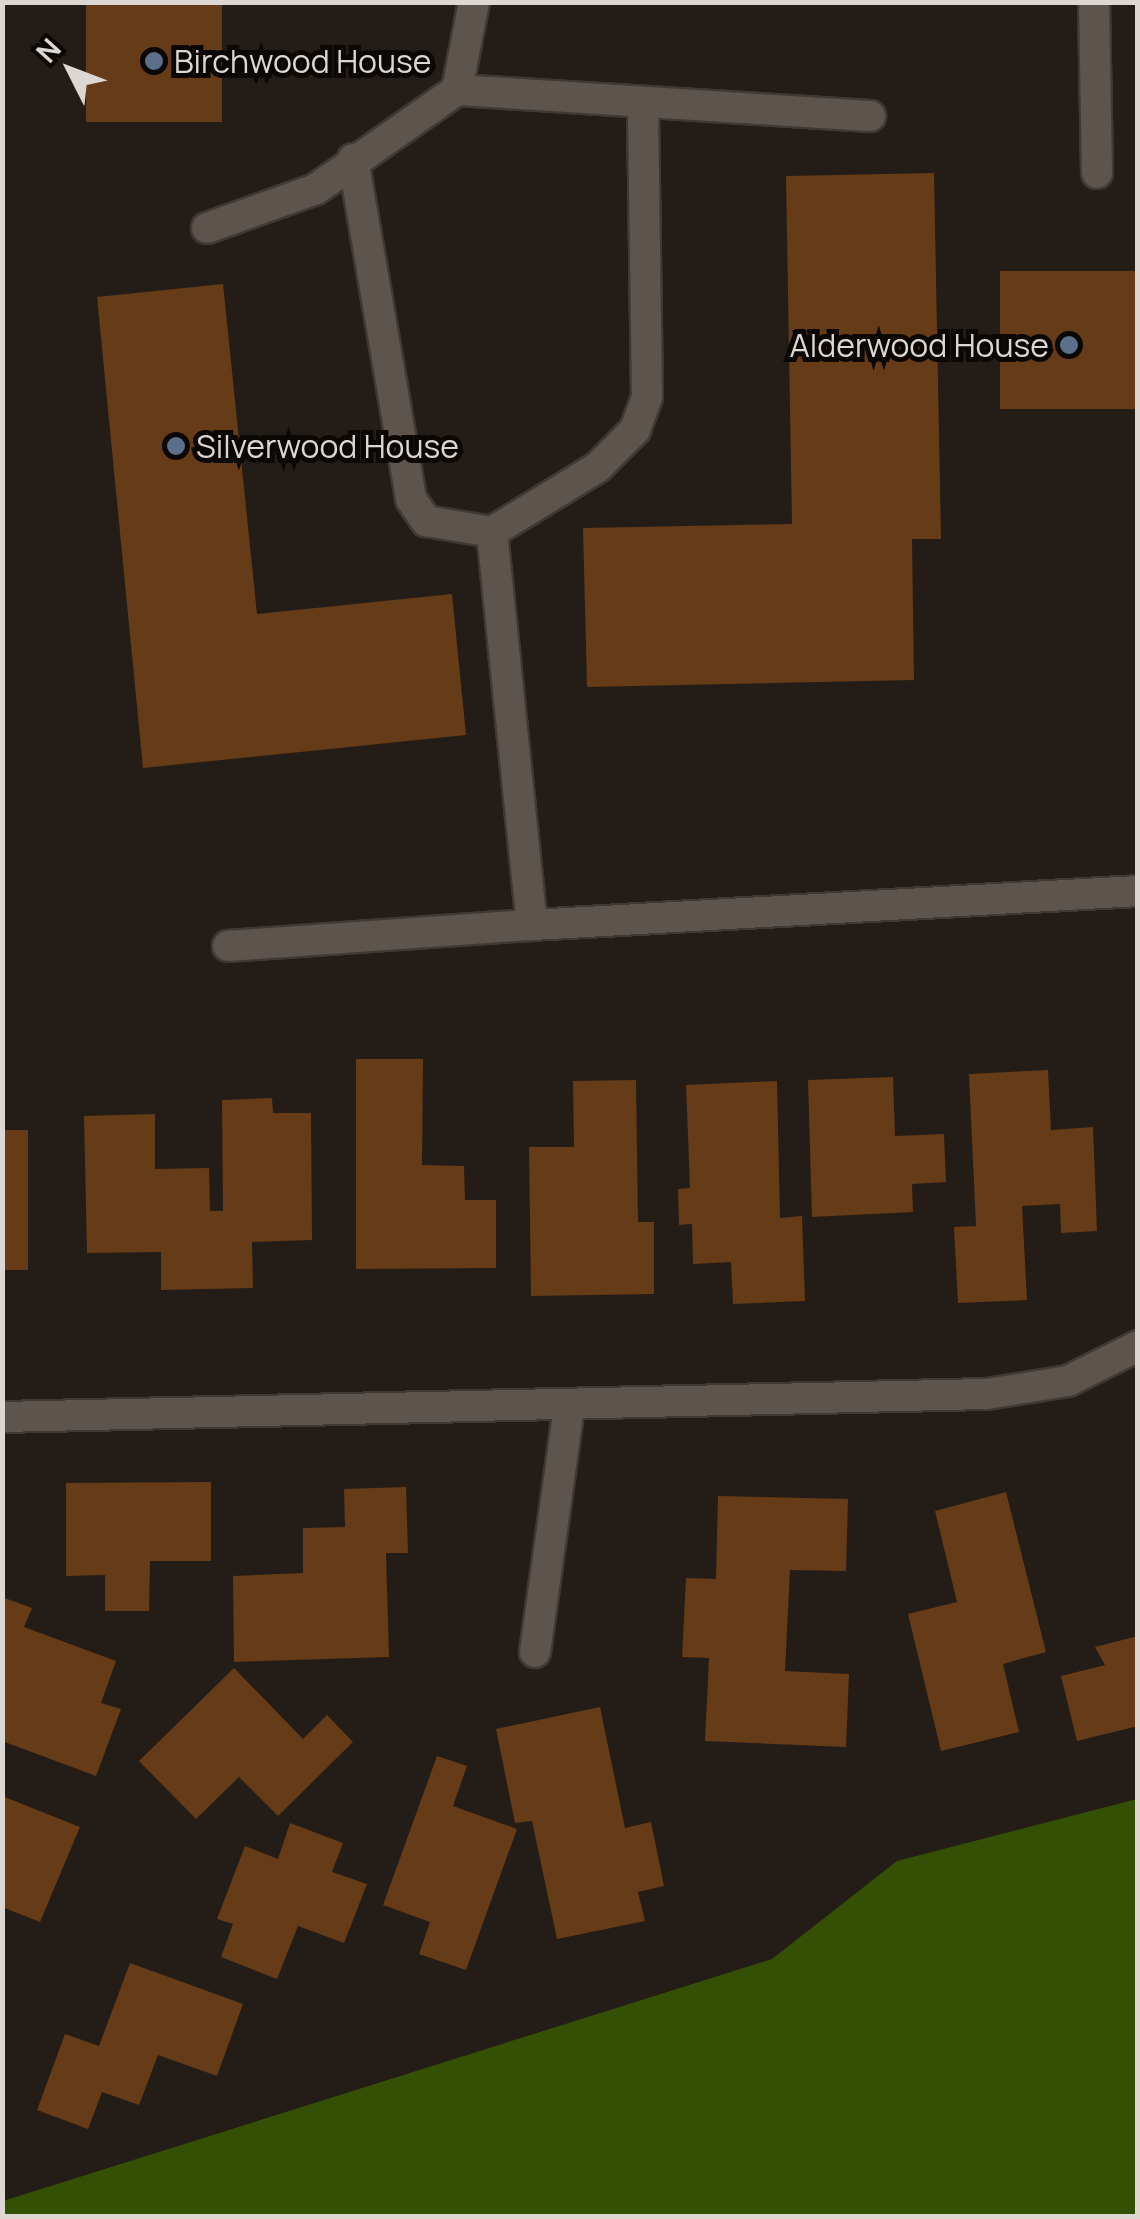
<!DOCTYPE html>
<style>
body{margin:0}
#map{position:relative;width:1140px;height:2219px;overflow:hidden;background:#241c16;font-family:Manrope,sans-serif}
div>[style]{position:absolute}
.green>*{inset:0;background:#345005}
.building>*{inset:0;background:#663b17;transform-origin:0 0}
.roads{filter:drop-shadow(2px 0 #3f3935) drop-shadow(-2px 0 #3f3935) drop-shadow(0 2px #3f3935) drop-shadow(0 -2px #3f3935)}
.minor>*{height:30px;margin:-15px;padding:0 15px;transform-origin:15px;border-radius:15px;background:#5d544d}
.dots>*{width:28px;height:28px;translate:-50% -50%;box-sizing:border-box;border:5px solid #0a0705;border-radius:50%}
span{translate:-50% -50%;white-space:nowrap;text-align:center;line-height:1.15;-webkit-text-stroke:10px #0a0705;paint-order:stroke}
.poi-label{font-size:32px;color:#dcd7d3}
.left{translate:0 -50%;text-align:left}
.right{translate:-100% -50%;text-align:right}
.frame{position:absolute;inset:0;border:5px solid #dcd7d3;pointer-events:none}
.north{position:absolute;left:20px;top:20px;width:100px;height:100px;-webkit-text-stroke:8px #0a0705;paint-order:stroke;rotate:312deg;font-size:28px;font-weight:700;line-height:40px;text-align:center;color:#dcd7d3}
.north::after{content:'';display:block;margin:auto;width:35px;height:45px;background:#dcd7d3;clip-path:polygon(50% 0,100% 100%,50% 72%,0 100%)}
</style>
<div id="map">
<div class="green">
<i style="clip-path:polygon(1137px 1799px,1137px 2216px,3px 2216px,3px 2201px,772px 1959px,897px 1861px)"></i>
</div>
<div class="building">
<i style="left:86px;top:2px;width:136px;height:120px"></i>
<i style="clip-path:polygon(934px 173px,941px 539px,912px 539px,914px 680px,587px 687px,583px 528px,792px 524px,786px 176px)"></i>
<i style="left:1138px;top:271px;width:138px;height:138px;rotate:90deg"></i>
<i style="clip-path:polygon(223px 284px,257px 614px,452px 594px,466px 735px,143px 768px,97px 297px)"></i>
<i style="clip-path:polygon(356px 1059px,423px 1059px,422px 1165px,464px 1166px,465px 1200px,496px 1200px,496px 1268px,356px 1269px)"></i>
<i style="clip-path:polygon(1048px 1070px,1051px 1130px,1093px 1127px,1097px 1231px,1061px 1233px,1060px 1204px,1022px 1206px,1027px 1300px,958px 1303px,954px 1227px,976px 1226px,969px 1074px)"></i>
<i style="clip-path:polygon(893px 1077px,895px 1136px,944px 1134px,946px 1182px,912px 1184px,913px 1212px,812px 1217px,808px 1080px)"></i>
<i style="clip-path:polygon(636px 1080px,638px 1222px,654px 1222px,654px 1294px,531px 1296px,529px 1147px,574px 1147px,573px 1081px)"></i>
<i style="clip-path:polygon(777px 1081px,780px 1218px,802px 1216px,805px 1301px,733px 1304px,731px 1262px,693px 1264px,692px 1224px,679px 1225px,678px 1189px,690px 1188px,686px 1085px)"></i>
<i style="clip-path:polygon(272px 1098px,273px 1113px,311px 1113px,312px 1240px,252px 1242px,253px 1288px,161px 1290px,161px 1252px,87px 1253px,84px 1116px,155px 1114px,155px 1169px,209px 1168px,210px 1211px,223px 1211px,222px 1100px)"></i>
<i style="left:2px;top:1130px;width:26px;height:140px"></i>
<i style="clip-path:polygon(211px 1482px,211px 1561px,150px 1561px,149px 1611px,105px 1611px,105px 1575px,66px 1576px,66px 1483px)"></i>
<i style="clip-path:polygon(406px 1487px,408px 1553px,386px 1553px,389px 1657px,234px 1662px,233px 1576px,303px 1573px,303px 1528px,345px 1527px,344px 1489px)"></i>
<i style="clip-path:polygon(1006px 1492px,1046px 1652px,1003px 1664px,1019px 1732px,941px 1751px,908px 1614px,957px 1602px,935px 1511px)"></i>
<i style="clip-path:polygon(718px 1496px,848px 1499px,846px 1571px,790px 1570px,785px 1671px,849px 1674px,846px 1747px,705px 1741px,709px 1658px,682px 1657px,686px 1578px,716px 1579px)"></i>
<i style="clip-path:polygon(2px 1597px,32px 1608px,24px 1627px,116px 1661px,101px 1703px,121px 1709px,96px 1776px,2px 1741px)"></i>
<i style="clip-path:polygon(1138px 1636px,1138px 1726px,1077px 1741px,1061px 1676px,1105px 1665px,1095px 1647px)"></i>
<i style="clip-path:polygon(234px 1668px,303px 1739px,327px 1715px,353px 1742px,278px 1816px,239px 1777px,196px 1819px,139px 1761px)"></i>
<i style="clip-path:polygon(600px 1707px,625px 1828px,651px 1822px,664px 1886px,638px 1892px,645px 1921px,557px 1939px,532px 1821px,515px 1823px,496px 1729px)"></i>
<i style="clip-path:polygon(437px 1756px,467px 1766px,453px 1806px,517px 1829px,466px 1970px,419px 1954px,430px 1922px,383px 1905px)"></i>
<i style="clip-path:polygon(2px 1796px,80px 1827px,40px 1922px,2px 1907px)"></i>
<i style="clip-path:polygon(290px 1823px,343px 1843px,332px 1872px,367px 1884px,344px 1943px,298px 1926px,277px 1979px,221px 1957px,233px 1924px,217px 1919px,245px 1846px,278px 1859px)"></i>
<i style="clip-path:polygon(130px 1963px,243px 2004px,217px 2076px,158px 2055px,139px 2105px,102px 2092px,88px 2129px,37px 2110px,65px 2034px,99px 2046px)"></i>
</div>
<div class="roads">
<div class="minor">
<i style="left:1094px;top:2px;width:171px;rotate:89deg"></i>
<i style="left:457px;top:90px;width:90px;rotate:-79.1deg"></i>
<i style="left:353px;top:159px;width:345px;rotate:80.3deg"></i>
<i style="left:411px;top:499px;width:27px;rotate:56deg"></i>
<i style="left:426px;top:521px;width:67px;rotate:9.5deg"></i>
<i style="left:492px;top:532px;width:124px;rotate:-31.5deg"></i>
<i style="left:598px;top:467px;width:52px;rotate:-45deg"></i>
<i style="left:635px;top:430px;width:35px;rotate:-70deg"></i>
<i style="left:647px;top:397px;width:291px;rotate:-90.8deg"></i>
<i style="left:207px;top:228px;width:116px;rotate:-19.7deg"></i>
<i style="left:316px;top:189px;width:172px;rotate:-35.1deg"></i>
<i style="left:457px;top:90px;width:414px;rotate:3.6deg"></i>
<i style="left:492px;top:532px;width:395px;rotate:84.2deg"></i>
<i style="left:532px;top:925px;width:607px;rotate:-3.21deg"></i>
<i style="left:228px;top:946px;width:305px;rotate:-4deg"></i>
<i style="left:2px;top:1417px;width:985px;rotate:-1.34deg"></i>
<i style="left:987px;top:1394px;width:82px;rotate:-9.1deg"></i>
<i style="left:1068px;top:1381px;width:78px;rotate:-26.6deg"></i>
<i style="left:535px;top:1652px;width:246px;rotate:-82.1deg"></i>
</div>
</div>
<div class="dots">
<i style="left:154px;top:61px;background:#5c6f8a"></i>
<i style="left:1069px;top:345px;background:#5c6f8a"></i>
<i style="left:176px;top:446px;background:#5c6f8a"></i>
</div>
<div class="poi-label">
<span class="left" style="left:174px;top:61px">Birchwood House</span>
<span class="right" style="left:1049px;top:345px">Alderwood House</span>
<span class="left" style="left:196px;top:446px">Silverwood House</span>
</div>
<div class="frame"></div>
<div class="north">N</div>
</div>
